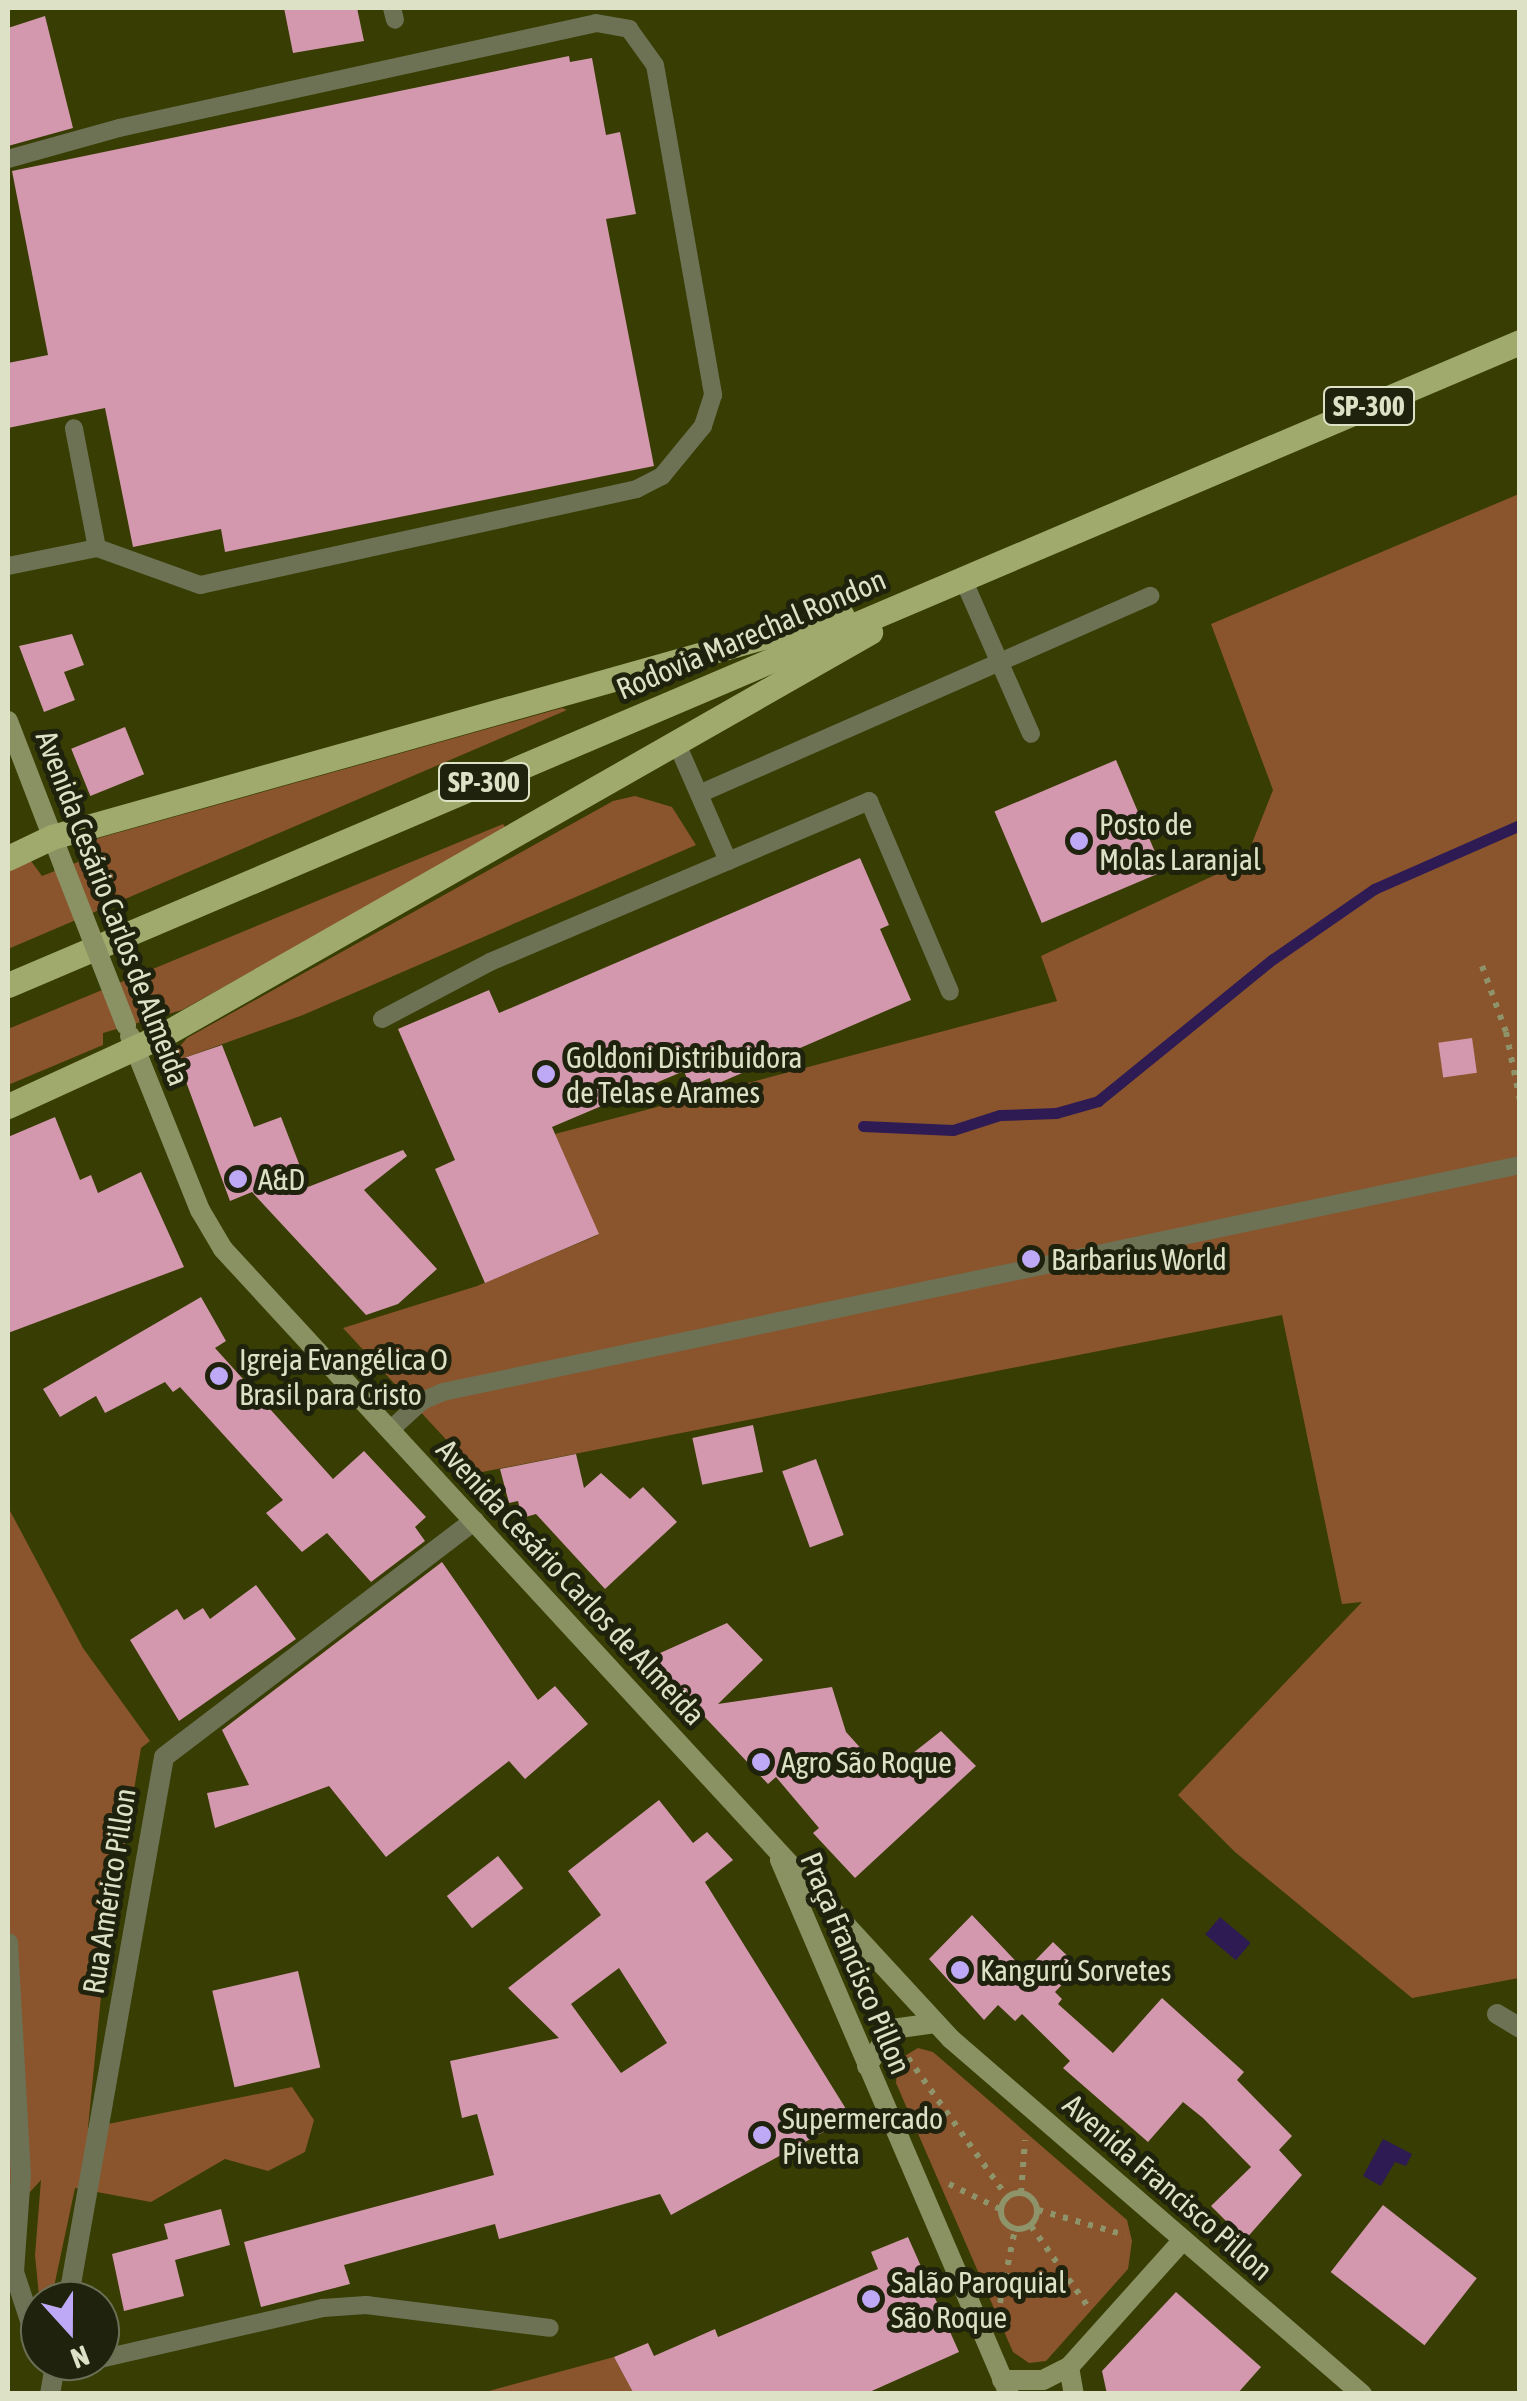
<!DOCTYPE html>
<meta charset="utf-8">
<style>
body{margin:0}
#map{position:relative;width:1527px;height:2401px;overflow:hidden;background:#373d03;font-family:"Asap Condensed",sans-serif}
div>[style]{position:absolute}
.green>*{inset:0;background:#8a552d}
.water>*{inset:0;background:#2e1b53;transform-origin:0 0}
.stream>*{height:11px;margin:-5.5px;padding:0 5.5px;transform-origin:5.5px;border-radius:5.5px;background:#2e1b53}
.building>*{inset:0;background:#d398ad;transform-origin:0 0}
.path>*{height:6px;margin-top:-3px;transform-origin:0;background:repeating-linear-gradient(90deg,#8e9369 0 5px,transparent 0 13px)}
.path>.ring{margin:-3px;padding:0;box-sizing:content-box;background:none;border:6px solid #8e9369;border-radius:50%}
.lane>*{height:18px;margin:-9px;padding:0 9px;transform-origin:9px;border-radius:9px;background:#6d7255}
.street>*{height:20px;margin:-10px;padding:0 10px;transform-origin:10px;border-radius:10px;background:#6d7255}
.secondary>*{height:20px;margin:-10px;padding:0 10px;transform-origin:10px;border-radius:10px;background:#8a9263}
.primary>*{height:25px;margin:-12.5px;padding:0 12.5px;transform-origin:12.5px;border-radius:12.5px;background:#a1aa6d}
.secondary-bridge>*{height:20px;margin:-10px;padding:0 10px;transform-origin:10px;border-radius:10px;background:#8a9263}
.dots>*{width:28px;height:28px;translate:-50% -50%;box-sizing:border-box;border:5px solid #1f220c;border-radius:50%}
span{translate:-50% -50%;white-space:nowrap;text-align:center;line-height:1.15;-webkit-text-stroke:10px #1f220c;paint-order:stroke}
.shield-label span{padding:2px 8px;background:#1f220c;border:2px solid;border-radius:8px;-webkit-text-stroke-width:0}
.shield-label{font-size:28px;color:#dde2c6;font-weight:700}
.street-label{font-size:30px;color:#dde2c6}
.poi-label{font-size:30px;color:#dde2c6}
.left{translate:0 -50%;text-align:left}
.frame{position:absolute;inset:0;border:10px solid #dde2c6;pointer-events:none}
.north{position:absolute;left:20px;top:2281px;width:100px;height:100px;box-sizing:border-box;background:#1f220c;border:2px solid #6b6f56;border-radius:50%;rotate:159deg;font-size:28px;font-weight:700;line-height:40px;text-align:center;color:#dde2c6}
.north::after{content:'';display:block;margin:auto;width:35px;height:45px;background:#bda9f5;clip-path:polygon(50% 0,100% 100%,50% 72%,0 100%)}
</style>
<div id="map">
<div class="green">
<i style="clip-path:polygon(1519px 494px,1519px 1978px,1412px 1998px,1235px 1852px,1178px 1795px,1362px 1602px,1342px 1604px,1282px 1315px,477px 1473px,343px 1328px,477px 1286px,598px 1235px,555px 1134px,1057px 1001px,1041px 956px,1245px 861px,1273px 790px,1211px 624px)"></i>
<i style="clip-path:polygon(562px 708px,567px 710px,8px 949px,8px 868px,31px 861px,42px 876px,86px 859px,86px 845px,99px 838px)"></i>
<i style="clip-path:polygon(635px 796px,672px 807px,696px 845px,303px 1015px,178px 1060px,175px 1052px,187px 1038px,613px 801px)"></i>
<i style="clip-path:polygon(503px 824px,507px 830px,182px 1010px,103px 1033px,103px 1045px,8px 1085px,8px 1029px)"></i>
<i style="clip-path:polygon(8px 1507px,83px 1648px,150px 1741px,141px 1748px,103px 1976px,88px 2128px,292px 2087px,314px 2120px,305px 2152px,268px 2171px,225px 2159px,151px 2202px,75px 2188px,51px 2301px,40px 2306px,35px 2255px,41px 2180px,8px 2216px)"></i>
<i style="clip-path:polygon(918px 2048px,933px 2052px,1127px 2220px,1132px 2241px,1128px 2269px,1046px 2361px,1029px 2363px,1013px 2352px,896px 2083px,898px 2060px)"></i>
<i style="clip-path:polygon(614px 2357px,634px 2393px,478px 2394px)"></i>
</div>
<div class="water">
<i style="left:1220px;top:1917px;width:40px;height:23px;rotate:40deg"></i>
<i style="clip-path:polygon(1383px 2139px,1412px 2154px,1406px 2166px,1395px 2162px,1381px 2186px,1363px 2176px)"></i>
</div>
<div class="stream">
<i style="left:863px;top:1126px;width:90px;rotate:2.5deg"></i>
<i style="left:953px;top:1130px;width:49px;rotate:-17.7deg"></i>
<i style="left:1000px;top:1115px;width:56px;rotate:-2deg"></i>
<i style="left:1056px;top:1113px;width:44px;rotate:-15.9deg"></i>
<i style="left:1098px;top:1101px;width:225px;rotate:-39.1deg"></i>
<i style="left:1273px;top:959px;width:123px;rotate:-34.7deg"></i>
<i style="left:1374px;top:889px;width:159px;rotate:-23.7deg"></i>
</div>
<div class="building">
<i style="clip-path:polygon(284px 8px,357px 8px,364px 41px,293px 53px)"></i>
<i style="clip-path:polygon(45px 16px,73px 128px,8px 146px,8px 28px)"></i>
<i style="clip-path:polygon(569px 56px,570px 62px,592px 58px,606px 135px,620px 132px,636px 214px,606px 219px,654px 466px,225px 552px,221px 529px,133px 547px,105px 408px,8px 428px,8px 363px,48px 355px,12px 171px)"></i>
<i style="clip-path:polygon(72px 634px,84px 665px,64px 672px,75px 700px,44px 712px,19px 646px)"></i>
<i style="left:125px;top:727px;width:51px;height:58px;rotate:68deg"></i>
<i style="left:1116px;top:760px;width:121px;height:132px;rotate:67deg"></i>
<i style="clip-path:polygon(860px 858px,889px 925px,880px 929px,911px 1000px,712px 1086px,710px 1078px,690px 1086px,684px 1071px,552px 1127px,599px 1234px,485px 1283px,435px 1169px,455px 1160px,398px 1029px,489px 990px,499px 1013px)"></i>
<i style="left:1472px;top:1038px;width:35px;height:34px;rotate:82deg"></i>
<i style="clip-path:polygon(222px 1045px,254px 1127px,281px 1117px,308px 1187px,403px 1150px,407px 1156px,364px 1190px,437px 1269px,398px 1304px,366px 1315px,252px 1192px,230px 1201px,178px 1060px)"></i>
<i style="clip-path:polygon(55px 1117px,80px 1180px,91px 1175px,98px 1193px,141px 1172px,184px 1267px,8px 1333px,8px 1137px)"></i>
<i style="clip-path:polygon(201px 1297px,226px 1341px,215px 1348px,333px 1479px,364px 1451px,426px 1517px,415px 1527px,425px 1541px,371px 1582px,327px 1533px,302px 1552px,266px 1513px,283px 1500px,180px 1387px,173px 1392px,165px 1382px,105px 1413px,96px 1396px,60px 1417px,43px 1389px)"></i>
<i style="left:753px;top:1425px;width:48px;height:62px;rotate:78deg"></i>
<i style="clip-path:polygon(576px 1454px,584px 1488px,601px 1473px,630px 1499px,643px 1487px,677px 1522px,605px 1589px,536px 1514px,522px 1518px,518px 1501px,509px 1503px,500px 1469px)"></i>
<i style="left:816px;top:1459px;width:81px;height:36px;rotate:70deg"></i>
<i style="clip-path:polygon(442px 1562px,538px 1700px,555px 1686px,588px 1724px,525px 1779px,509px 1761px,386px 1857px,329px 1786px,215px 1828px,207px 1793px,249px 1785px,222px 1730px)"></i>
<i style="clip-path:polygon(256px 1585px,296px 1639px,179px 1721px,130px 1640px,177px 1609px,184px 1620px,203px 1608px,210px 1619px)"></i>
<i style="clip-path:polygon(727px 1623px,763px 1660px,718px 1704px,832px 1687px,846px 1732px,885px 1775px,941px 1731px,976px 1766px,855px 1878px,813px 1833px,819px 1828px,776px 1777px,768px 1784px,649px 1658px)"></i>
<i style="clip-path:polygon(evenodd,659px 1800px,693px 1843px,707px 1832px,733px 1860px,705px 1882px,851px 2117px,671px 2215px,660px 2194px,499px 2239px,495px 2224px,344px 2265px,350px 2284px,261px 2307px,244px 2242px,494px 2175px,477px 2114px,462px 2118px,450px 2061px,559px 2038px,508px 1988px,601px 1915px,568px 1871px,659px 1800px,619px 1968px,667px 2043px,621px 2073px,571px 2004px,619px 1968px)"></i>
<i style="left:498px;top:1856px;width:41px;height:65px;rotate:52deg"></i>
<i style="clip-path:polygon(972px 1915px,1025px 1971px,1053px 1942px,1079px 1967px,1055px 1992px,1062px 1999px,1058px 2004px,1113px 2053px,1162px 1998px,1244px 2072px,1237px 2080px,1292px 2136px,1279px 2150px,1302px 2175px,1245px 2240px,1211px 2206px,1251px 2167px,1203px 2118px,1183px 2102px,1148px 2142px,1063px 2068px,1070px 2061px,1022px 2014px,1015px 2021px,998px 2005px,984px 2020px,929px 1959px)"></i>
<i style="left:298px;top:1971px;width:99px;height:88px;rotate:77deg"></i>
<i style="left:1383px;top:2205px;width:119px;height:85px;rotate:38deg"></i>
<i style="clip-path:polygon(221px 2209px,230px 2245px,175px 2260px,184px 2296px,124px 2311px,112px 2254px,168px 2239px,164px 2224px)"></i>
<i style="clip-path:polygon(908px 2237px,959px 2352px,865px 2394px,634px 2394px,614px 2357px,648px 2343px,654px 2356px,715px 2329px,718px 2337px,878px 2269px,871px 2252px)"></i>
<i style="clip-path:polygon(1176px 2292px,1261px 2367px,1237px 2394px,1107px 2394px,1102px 2371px)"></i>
</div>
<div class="path">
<i style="left:1482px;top:966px;width:70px;rotate:70deg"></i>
<i style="left:1506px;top:1032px;width:69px;rotate:78.4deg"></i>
<i style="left:908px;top:2058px;width:171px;rotate:54.5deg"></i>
<i style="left:949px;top:2184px;width:57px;rotate:26.1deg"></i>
<i class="ring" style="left:1001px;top:2193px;width:30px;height:30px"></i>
<i style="left:1021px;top:2193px;width:53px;rotate:-85.7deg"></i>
<i style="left:1038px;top:2210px;width:91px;rotate:16deg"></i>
<i style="left:1031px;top:2226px;width:97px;rotate:54.7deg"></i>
<i style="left:1000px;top:2303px;width:76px;rotate:-78.5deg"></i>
</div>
<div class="lane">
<i style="left:392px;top:8px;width:12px;rotate:76deg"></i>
<i style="left:8px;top:159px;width:115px;rotate:-15.6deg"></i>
<i style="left:119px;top:128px;width:488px;rotate:-12.4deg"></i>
<i style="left:596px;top:23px;width:34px;rotate:10deg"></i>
<i style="left:629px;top:29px;width:44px;rotate:54.2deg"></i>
<i style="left:655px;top:65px;width:335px;rotate:80deg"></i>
<i style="left:713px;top:395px;width:33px;rotate:108deg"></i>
<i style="left:703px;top:426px;width:65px;rotate:129.4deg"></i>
<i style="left:662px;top:476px;width:28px;rotate:153deg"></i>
<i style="left:637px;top:489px;width:447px;rotate:167.6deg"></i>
<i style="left:200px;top:585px;width:109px;rotate:-160.2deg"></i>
<i style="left:8px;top:566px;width:91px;rotate:-11.4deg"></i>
<i style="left:97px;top:548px;width:122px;rotate:-100.9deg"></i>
<i style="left:963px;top:579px;width:169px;rotate:66.3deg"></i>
<i style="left:677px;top:744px;width:128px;rotate:66.4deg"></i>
<i style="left:699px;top:794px;width:493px;rotate:-23.7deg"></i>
<i style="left:382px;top:1019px;width:122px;rotate:-27.8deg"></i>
<i style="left:490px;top:962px;width:412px;rotate:-23deg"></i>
<i style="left:869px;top:801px;width:207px;rotate:67deg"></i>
<i style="left:390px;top:1430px;width:43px;rotate:-42.2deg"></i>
<i style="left:422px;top:1401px;width:23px;rotate:-23deg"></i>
<i style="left:443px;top:1392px;width:1101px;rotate:-11.9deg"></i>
<i style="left:100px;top:2359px;width:229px;rotate:-12.9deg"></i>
<i style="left:323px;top:2308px;width:43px;rotate:-4deg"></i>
<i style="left:366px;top:2305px;width:185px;rotate:7.1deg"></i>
<i style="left:54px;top:2373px;width:40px;rotate:-18deg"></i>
</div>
<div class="street">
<i style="left:8px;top:1943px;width:231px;rotate:86.8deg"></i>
<i style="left:21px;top:2174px;width:98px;rotate:94.1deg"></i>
<i style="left:14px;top:2272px;width:83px;rotate:71.8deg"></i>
<i style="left:1497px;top:2014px;width:27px;rotate:31deg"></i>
<i style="left:68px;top:2301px;width:552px;rotate:-79.99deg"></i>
<i style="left:164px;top:1757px;width:390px;rotate:-37.3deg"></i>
<i style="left:50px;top:2394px;width:34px;rotate:-80deg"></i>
</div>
<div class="secondary">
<i style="left:8px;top:721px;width:156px;rotate:69deg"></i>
<i style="left:130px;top:1036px;width:188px;rotate:68.1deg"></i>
<i style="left:200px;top:1210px;width:45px;rotate:59.5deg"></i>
<i style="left:223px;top:1249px;width:1074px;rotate:47.34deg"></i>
<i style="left:951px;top:2039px;width:543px;rotate:40.82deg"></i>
<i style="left:780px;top:1860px;width:581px;rotate:66.79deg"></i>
<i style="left:867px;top:2066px;width:45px;rotate:-56deg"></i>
<i style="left:892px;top:2029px;width:44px;rotate:-7.8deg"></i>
<i style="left:1069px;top:2367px;width:27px;rotate:80deg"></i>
<i style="left:1002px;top:2380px;width:41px"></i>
<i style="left:1043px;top:2380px;width:29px;rotate:-27deg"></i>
<i style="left:1069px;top:2367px;width:171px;rotate:-48.1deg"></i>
</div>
<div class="primary">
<i style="left:8px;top:858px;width:49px;rotate:-25.5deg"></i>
<i style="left:52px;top:837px;width:820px;rotate:-15.71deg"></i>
<i style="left:8px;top:985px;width:1643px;rotate:-23.04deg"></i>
<i style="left:8px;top:1106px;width:170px;rotate:-24.6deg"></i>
<i style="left:163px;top:1035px;width:814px;rotate:-29.68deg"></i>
</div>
<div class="secondary-bridge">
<i style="left:64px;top:867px;width:170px;rotate:68.6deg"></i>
</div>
<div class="dots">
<i style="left:1079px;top:841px;background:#bda9f5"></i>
<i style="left:546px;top:1074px;background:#bda9f5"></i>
<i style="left:238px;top:1179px;background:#bda9f5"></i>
<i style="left:1031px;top:1259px;background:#bda9f5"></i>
<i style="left:219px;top:1376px;background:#bda9f5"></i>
<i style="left:761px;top:1762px;background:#bda9f5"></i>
<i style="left:960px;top:1970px;background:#bda9f5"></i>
<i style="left:762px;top:2135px;background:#bda9f5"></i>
<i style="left:871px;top:2299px;background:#bda9f5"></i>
</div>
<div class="shield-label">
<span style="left:1369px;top:406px">SP-300</span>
<span style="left:484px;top:782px">SP-300</span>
</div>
<div class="street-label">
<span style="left:751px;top:634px;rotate:-23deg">Rodovia Marechal Rondon</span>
<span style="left:113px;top:908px;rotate:69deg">Avenida Cesário Carlos de Almeida</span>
<span style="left:571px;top:1582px;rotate:47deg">Avenida Cesário Carlos de Almeida</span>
<span style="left:109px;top:1891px;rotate:-81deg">Rua Américo Pillon</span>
<span style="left:856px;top:1963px;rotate:67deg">Praça Francisco Pillon</span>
<span style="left:1168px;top:2187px;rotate:41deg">Avenida Francisco Pillon</span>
</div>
<div class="poi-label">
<span class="left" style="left:1099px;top:841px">Posto de<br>Molas Laranjal</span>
<span class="left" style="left:566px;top:1074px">Goldoni Distribuidora<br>de Telas e Arames</span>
<span class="left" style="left:258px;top:1179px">A&amp;D</span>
<span class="left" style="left:1051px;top:1259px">Barbarius World</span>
<span class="left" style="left:239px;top:1376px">Igreja Evangélica O<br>Brasil para Cristo</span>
<span class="left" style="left:781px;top:1762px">Agro São Roque</span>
<span class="left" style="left:980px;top:1970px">Kangurú Sorvetes</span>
<span class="left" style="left:782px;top:2135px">Supermercado<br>Pivetta</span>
<span class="left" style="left:891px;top:2299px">Salão Paroquial<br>São Roque</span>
</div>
<div class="frame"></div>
<div class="north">N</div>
</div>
